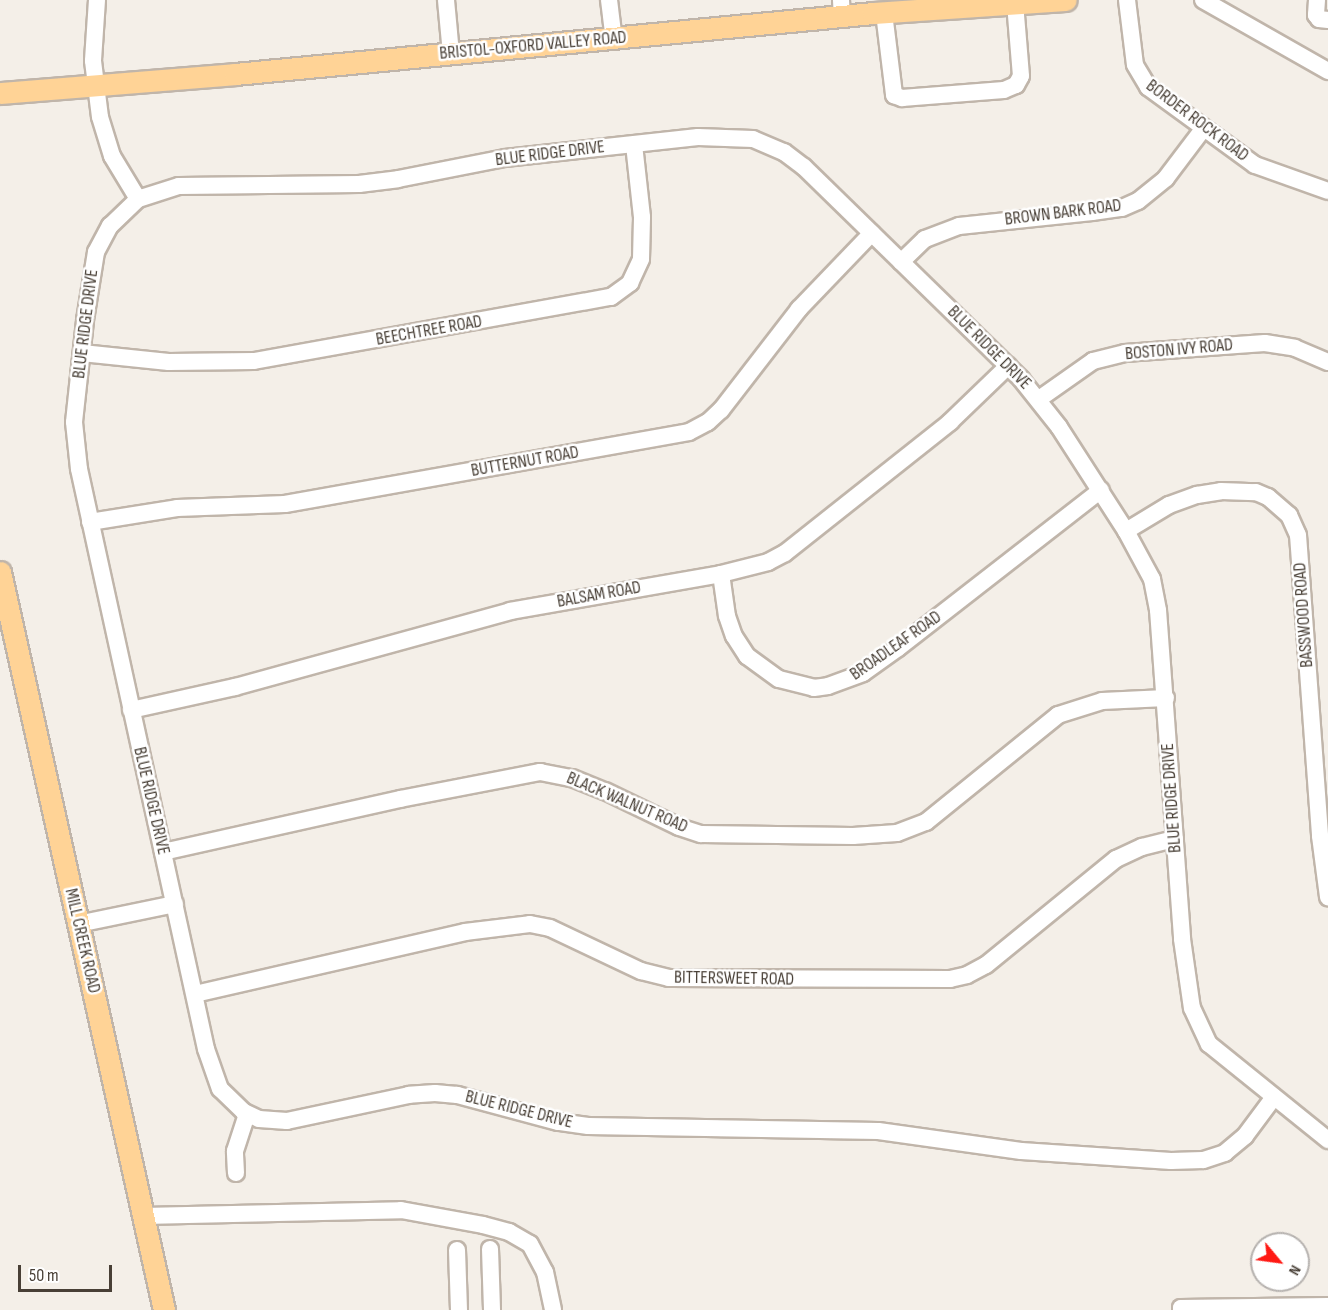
<!DOCTYPE html>
<style>
body{margin:0}
#map{position:relative;width:1328px;height:1310px;overflow:hidden;background:#f4efe8;font-family:"Sofia Sans Condensed",sans-serif}
div>[style]{position:absolute}
.roads{filter:drop-shadow(2px 0 #c0b5aa) drop-shadow(-2px 0 #c0b5aa) drop-shadow(0 2px #c0b5aa) drop-shadow(0 -2px #c0b5aa)}
.minor>*{height:16px;margin:-8px;padding:0 8px;transform-origin:8px;border-radius:8px;background:#fff}
.major>*{height:21px;margin:-10.5px;padding:0 10.5px;transform-origin:10.5px;border-radius:10.5px;background:#ffd396}
span{translate:-50% -50%;white-space:nowrap;text-align:center;line-height:1.15;-webkit-text-stroke:5px #fff;paint-order:stroke}
.street-label{font-size:18px;color:#483f36}
.north{position:absolute;left:1250px;top:1232px;width:60px;height:60px;box-sizing:border-box;background:#fff;border:2px solid #b6b2af;border-radius:50%;rotate:119deg;font-size:16px;font-weight:700;line-height:24px;text-align:center;color:#483f36}
.north::after{content:'';display:block;margin:auto;width:21px;height:27px;background:#ff1914;clip-path:polygon(50% 0,100% 100%,50% 72%,0 100%)}
.scale{position:absolute;left:18px;top:1265px;width:94px;height:27px;box-sizing:border-box;border:3px solid #483f36;border-top:0;padding-left:8px;font-size:18px;line-height:21px;white-space:nowrap;color:#483f36;-webkit-text-stroke:4px #fff;paint-order:stroke}
</style>
<div id="map">
<div class="roads">
<div class="minor">
<i style="left:97px;top:0;width:61px;rotate:93.8deg"></i>
<i style="left:93px;top:61px;width:56px;rotate:82.9deg"></i>
<i style="left:100px;top:117px;width:41px;rotate:72.9deg"></i>
<i style="left:112px;top:156px;width:50px;rotate:58.8deg"></i>
<i style="left:446px;top:0;width:54px;rotate:84.7deg"></i>
<i style="left:609px;top:0;width:39px;rotate:83deg"></i>
<i style="left:841px;top:0;width:18px;rotate:87deg"></i>
<i style="left:1127px;top:0;width:65px;rotate:83deg"></i>
<i style="left:1135px;top:65px;width:26px;rotate:59deg"></i>
<i style="left:1148px;top:87px;width:132px;rotate:36.1deg"></i>
<i style="left:1255px;top:165px;width:77px;rotate:19.6deg"></i>
<i style="left:1203px;top:0;width:144px;rotate:29.6deg"></i>
<i style="left:1317px;top:0;width:15px;rotate:94deg"></i>
<i style="left:1316px;top:15px;width:5px;rotate:53deg"></i>
<i style="left:1319px;top:19px;width:9px;rotate:6deg"></i>
<i style="left:884px;top:13px;width:83px;rotate:83deg"></i>
<i style="left:894px;top:95px;width:9px;rotate:21deg"></i>
<i style="left:902px;top:98px;width:102px;rotate:-4.5deg"></i>
<i style="left:1004px;top:90px;width:13px;rotate:-23deg"></i>
<i style="left:1016px;top:85px;width:10px;rotate:-61deg"></i>
<i style="left:1021px;top:76px;width:73px;rotate:-94.7deg"></i>
<i style="left:901px;top:262px;width:33px;rotate:-44deg"></i>
<i style="left:925px;top:239px;width:36px;rotate:-21deg"></i>
<i style="left:959px;top:226px;width:134px;rotate:-6deg"></i>
<i style="left:1092px;top:212px;width:30px;rotate:-8deg"></i>
<i style="left:1122px;top:208px;width:17px;rotate:-24deg"></i>
<i style="left:1138px;top:201px;width:36px;rotate:-39deg"></i>
<i style="left:1166px;top:178px;width:61px;rotate:-52.9deg"></i>
<i style="left:82px;top:353px;width:87px;rotate:5.9deg"></i>
<i style="left:169px;top:362px;width:85px;rotate:-0.7deg"></i>
<i style="left:254px;top:361px;width:363px;rotate:-10.2deg"></i>
<i style="left:611px;top:297px;width:24px;rotate:-36deg"></i>
<i style="left:630px;top:283px;width:26px;rotate:-65deg"></i>
<i style="left:641px;top:259px;width:42px;rotate:-88.6deg"></i>
<i style="left:642px;top:217px;width:73px;rotate:-96.3deg"></i>
<i style="left:1039px;top:399px;width:66px;rotate:-35.1deg"></i>
<i style="left:1093px;top:361px;width:33px;rotate:-14deg"></i>
<i style="left:1125px;top:353px;width:140px;rotate:-4.1deg"></i>
<i style="left:1265px;top:343px;width:30px;rotate:9deg"></i>
<i style="left:1295px;top:348px;width:36px;rotate:23deg"></i>
<i style="left:90px;top:522px;width:88px;rotate:-9.1deg"></i>
<i style="left:177px;top:508px;width:108px;rotate:-2.1deg"></i>
<i style="left:285px;top:504px;width:410px;rotate:-10.1deg"></i>
<i style="left:689px;top:432px;width:21px;rotate:-28deg"></i>
<i style="left:708px;top:422px;width:18px;rotate:-43deg"></i>
<i style="left:721px;top:410px;width:128px;rotate:-52.3deg"></i>
<i style="left:799px;top:309px;width:105px;rotate:-46.2deg"></i>
<i style="left:1126px;top:531px;width:50px;rotate:-31.2deg"></i>
<i style="left:1169px;top:505px;width:30px;rotate:-20deg"></i>
<i style="left:1197px;top:495px;width:24px;rotate:-9deg"></i>
<i style="left:1221px;top:491px;width:35px;rotate:2deg"></i>
<i style="left:1256px;top:492px;width:13px;rotate:23deg"></i>
<i style="left:1268px;top:497px;width:28px;rotate:41deg"></i>
<i style="left:1289px;top:515px;width:22px;rotate:66deg"></i>
<i style="left:1298px;top:535px;width:302px;rotate:85.8deg"></i>
<i style="left:1320px;top:836px;width:62px;rotate:82.5deg"></i>
<i style="left:721px;top:574px;width:42px;rotate:81.9deg"></i>
<i style="left:727px;top:616px;width:21px;rotate:71deg"></i>
<i style="left:734px;top:636px;width:24px;rotate:57deg"></i>
<i style="left:747px;top:656px;width:39px;rotate:36deg"></i>
<i style="left:779px;top:679px;width:36px;rotate:14deg"></i>
<i style="left:814px;top:688px;width:14px;rotate:-8deg"></i>
<i style="left:828px;top:686px;width:37px;rotate:-20deg"></i>
<i style="left:863px;top:673px;width:43px;rotate:-35.5deg"></i>
<i style="left:898px;top:648px;width:257px;rotate:-37.9deg"></i>
<i style="left:131px;top:710px;width:107px;rotate:-12.5deg"></i>
<i style="left:235px;top:687px;width:285px;rotate:-15.4deg"></i>
<i style="left:510px;top:611px;width:214px;rotate:-9.9deg"></i>
<i style="left:721px;top:574px;width:49px;rotate:-14.3deg"></i>
<i style="left:768px;top:562px;width:19px;rotate:-28deg"></i>
<i style="left:785px;top:553px;width:211px;rotate:-38.4deg"></i>
<i style="left:950px;top:422px;width:81px;rotate:-44deg"></i>
<i style="left:163px;top:852px;width:243px;rotate:-12.6deg"></i>
<i style="left:400px;top:799px;width:143px;rotate:-10.9deg"></i>
<i style="left:540px;top:772px;width:33px;rotate:11deg"></i>
<i style="left:572px;top:778px;width:35px;rotate:22deg"></i>
<i style="left:605px;top:791px;width:82px;rotate:25.9deg"></i>
<i style="left:679px;top:827px;width:23px;rotate:18deg"></i>
<i style="left:701px;top:834px;width:152px;rotate:0.8deg"></i>
<i style="left:853px;top:836px;width:44px;rotate:-3.9deg"></i>
<i style="left:897px;top:833px;width:31px;rotate:-21deg"></i>
<i style="left:926px;top:822px;width:170px;rotate:-39deg"></i>
<i style="left:1058px;top:715px;width:46px;rotate:-17.7deg"></i>
<i style="left:1102px;top:701px;width:64px;rotate:-2.7deg"></i>
<i style="left:78px;top:924px;width:99px;rotate:-11.7deg"></i>
<i style="left:195px;top:994px;width:277px;rotate:-12.9deg"></i>
<i style="left:465px;top:932px;width:65px;rotate:-7deg"></i>
<i style="left:530px;top:924px;width:20px;rotate:11deg"></i>
<i style="left:550px;top:928px;width:101px;rotate:25.3deg"></i>
<i style="left:641px;top:971px;width:29px;rotate:14deg"></i>
<i style="left:669px;top:978px;width:281px;rotate:0.2deg"></i>
<i style="left:950px;top:979px;width:17px;rotate:-13deg"></i>
<i style="left:967px;top:975px;width:21px;rotate:-28deg"></i>
<i style="left:986px;top:965px;width:168px;rotate:-39.2deg"></i>
<i style="left:1116px;top:859px;width:29px;rotate:-25deg"></i>
<i style="left:1142px;top:847px;width:34px;rotate:-14deg"></i>
<i style="left:1274px;top:1097px;width:49px;rotate:126.6deg"></i>
<i style="left:1245px;top:1136px;width:26px;rotate:140deg"></i>
<i style="left:1225px;top:1153px;width:23px;rotate:162deg"></i>
<i style="left:1203px;top:1160px;width:32px;rotate:178deg"></i>
<i style="left:1171px;top:1161px;width:150px;rotate:-176.2deg"></i>
<i style="left:1021px;top:1151px;width:144px;rotate:-172deg"></i>
<i style="left:878px;top:1131px;width:290px;rotate:-179deg"></i>
<i style="left:588px;top:1126px;width:30px;rotate:-172deg"></i>
<i style="left:558px;top:1122px;width:105px;rotate:-165deg"></i>
<i style="left:457px;top:1095px;width:22px;rotate:-175deg"></i>
<i style="left:435px;top:1093px;width:26px;rotate:176deg"></i>
<i style="left:409px;top:1095px;width:125px;rotate:168deg"></i>
<i style="left:287px;top:1121px;width:28px;rotate:-176deg"></i>
<i style="left:259px;top:1119px;width:17px;rotate:-155deg"></i>
<i style="left:244px;top:1112px;width:33px;rotate:-136deg"></i>
<i style="left:220px;top:1089px;width:42px;rotate:-109.3deg"></i>
<i style="left:206px;top:1049px;width:594px;rotate:-102.35deg"></i>
<i style="left:79px;top:469px;width:47px;rotate:-96.1deg"></i>
<i style="left:74px;top:422px;width:103px;rotate:-83.8deg"></i>
<i style="left:85px;top:320px;width:69px;rotate:-80.8deg"></i>
<i style="left:96px;top:252px;width:30px;rotate:-62deg"></i>
<i style="left:110px;top:226px;width:39px;rotate:-44deg"></i>
<i style="left:138px;top:199px;width:43px;rotate:-17.6deg"></i>
<i style="left:179px;top:186px;width:180px;rotate:-0.6deg"></i>
<i style="left:359px;top:184px;width:39px;rotate:-7deg"></i>
<i style="left:398px;top:179px;width:109px;rotate:-11.1deg"></i>
<i style="left:505px;top:158px;width:194px;rotate:-6.2deg"></i>
<i style="left:698px;top:137px;width:55px;rotate:2.1deg"></i>
<i style="left:753px;top:139px;width:34px;rotate:23deg"></i>
<i style="left:784px;top:152px;width:25px;rotate:37deg"></i>
<i style="left:804px;top:167px;width:303px;rotate:44.3deg"></i>
<i style="left:1021px;top:379px;width:61px;rotate:51.6deg"></i>
<i style="left:1059px;top:427px;width:124px;rotate:57.2deg"></i>
<i style="left:1126px;top:531px;width:55px;rotate:61.6deg"></i>
<i style="left:1152px;top:579px;width:32px;rotate:79deg"></i>
<i style="left:1158px;top:610px;width:330px;rotate:85.8deg"></i>
<i style="left:1182px;top:939px;width:70px;rotate:81.8deg"></i>
<i style="left:1192px;top:1008px;width:40px;rotate:65deg"></i>
<i style="left:1209px;top:1044px;width:153px;rotate:38.9deg"></i>
<i style="left:236px;top:1173px;width:22px;rotate:-93deg"></i>
<i style="left:235px;top:1151px;width:39px;rotate:-72deg"></i>
<i style="left:143px;top:1216px;width:258px;rotate:-1.3deg"></i>
<i style="left:401px;top:1210px;width:83px;rotate:10.4deg"></i>
<i style="left:483px;top:1225px;width:27px;rotate:15deg"></i>
<i style="left:509px;top:1232px;width:24px;rotate:30deg"></i>
<i style="left:530px;top:1244px;width:32px;rotate:62deg"></i>
<i style="left:545px;top:1272px;width:39px;rotate:78deg"></i>
<i style="left:490px;top:1249px;width:61px;rotate:88.1deg"></i>
<i style="left:457px;top:1250px;width:60px;rotate:88.1deg"></i>
<i style="left:1181px;top:1310px;width:2px;rotate:-90deg"></i>
<i style="left:1181px;top:1308px;width:147px;rotate:-0.8deg"></i>
</div>
<div class="major">
<i style="left:0;top:93px;width:236px;rotate:-4.6deg"></i>
<i style="left:235px;top:74px;width:641px;rotate:-5.46deg"></i>
<i style="left:873px;top:13px;width:193px;rotate:-3.9deg"></i>
<i style="left:0;top:572px;width:756px;rotate:77.47deg"></i>
</div>
</div>
<div class="street-label">
<span style="left:533px;top:46px;rotate:-5deg">BRISTOL-OXFORD VALLEY ROAD</span>
<span style="left:1197px;top:121px;rotate:37deg">BORDER ROCK ROAD</span>
<span style="left:550px;top:154px;rotate:-7deg">BLUE RIDGE DRIVE</span>
<span style="left:1063px;top:213px;rotate:-7deg">BROWN BARK ROAD</span>
<span style="left:86px;top:324px;rotate:-83deg">BLUE RIDGE DRIVE</span>
<span style="left:429px;top:331px;rotate:-10deg">BEECHTREE ROAD</span>
<span style="left:989px;top:348px;rotate:45deg">BLUE RIDGE DRIVE</span>
<span style="left:1179px;top:350px;rotate:-5deg">BOSTON IVY ROAD</span>
<span style="left:525px;top:462px;rotate:-10deg">BUTTERNUT ROAD</span>
<span style="left:599px;top:595px;rotate:-10deg">BALSAM ROAD</span>
<span style="left:1304px;top:615px;rotate:-94deg">BASSWOOD ROAD</span>
<span style="left:896px;top:646px;rotate:-35deg">BROADLEAF ROAD</span>
<span style="left:1172px;top:798px;rotate:-94deg">BLUE RIDGE DRIVE</span>
<span style="left:151px;top:801px;rotate:77deg">BLUE RIDGE DRIVE</span>
<span style="left:627px;top:803px;rotate:23deg">BLACK WALNUT ROAD</span>
<span style="left:82px;top:941px;rotate:77deg">MILL CREEK ROAD</span>
<span style="left:734px;top:979px;rotate:1deg">BITTERSWEET ROAD</span>
<span style="left:519px;top:1110px;rotate:14deg">BLUE RIDGE DRIVE</span>
</div>
<div class="north">N</div>
<div class="scale">50 m</div>
</div>
